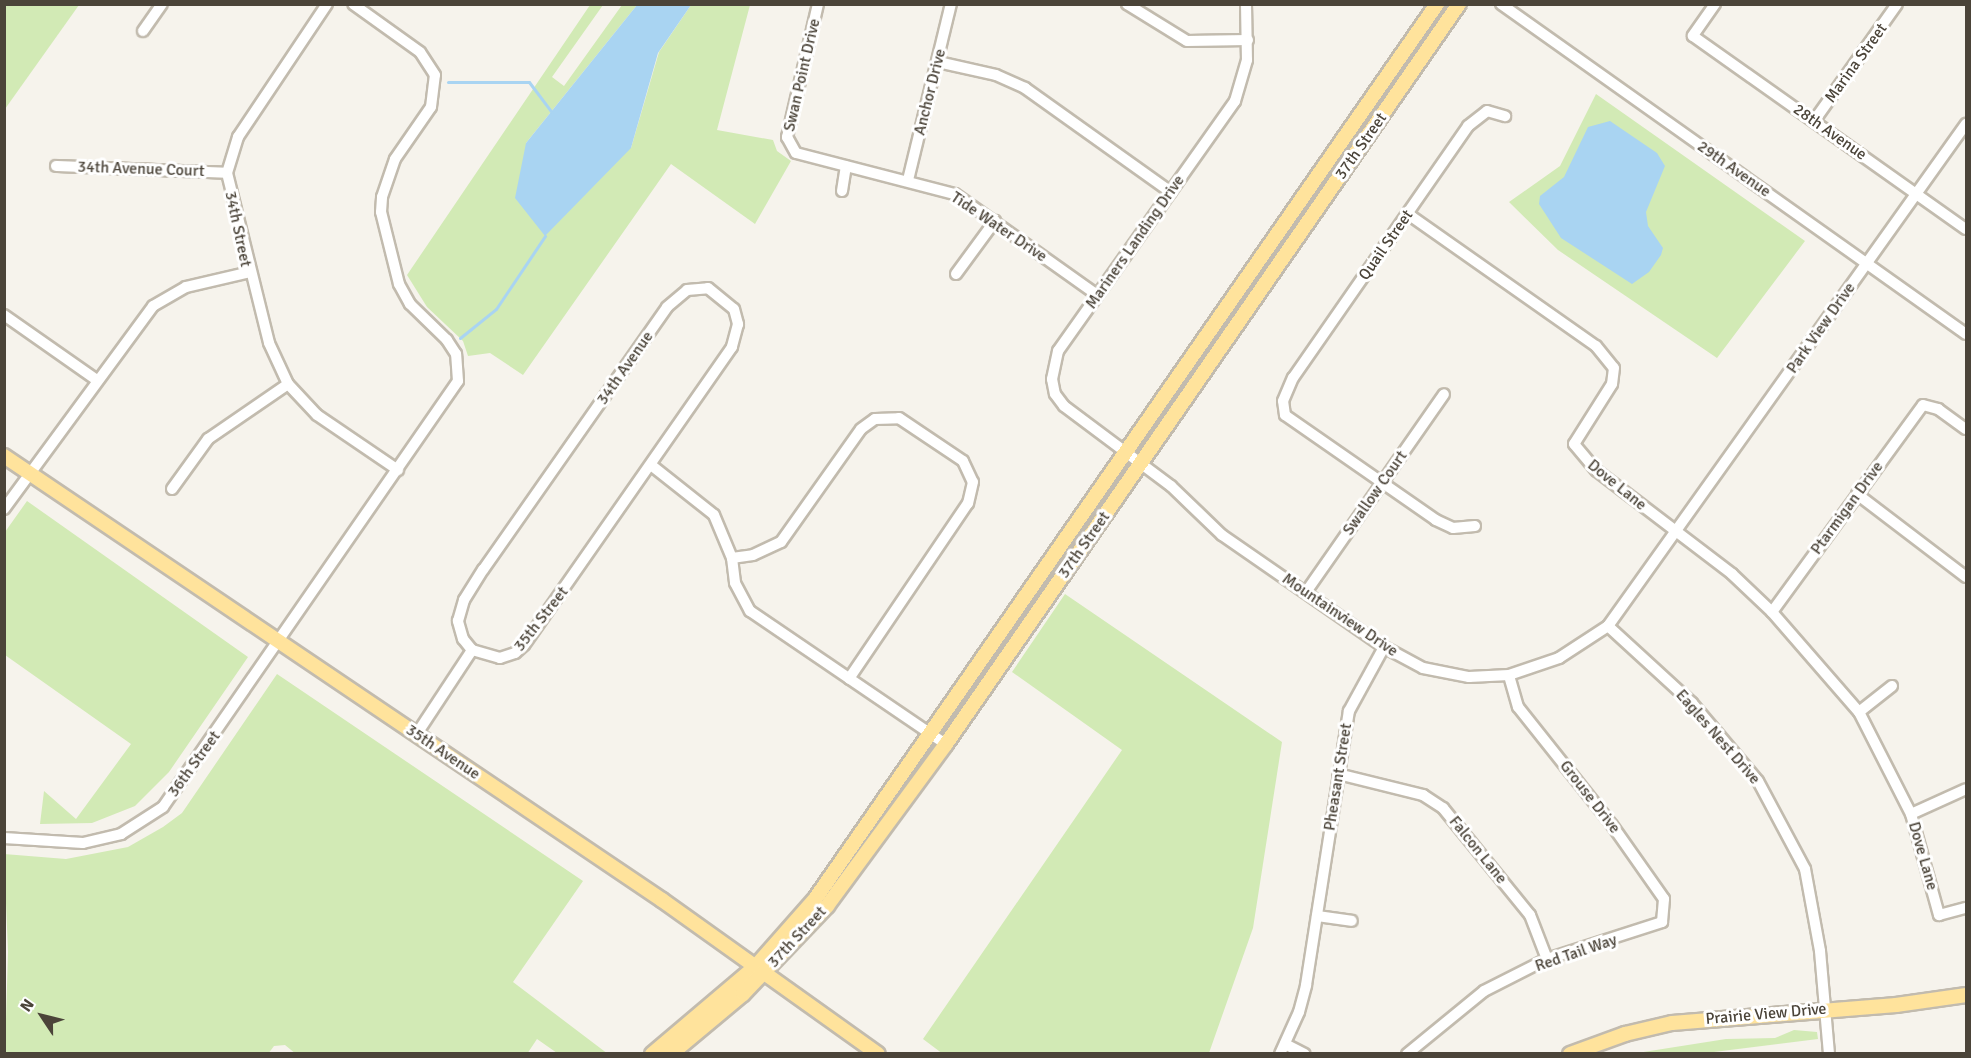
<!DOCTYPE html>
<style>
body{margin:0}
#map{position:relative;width:1971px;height:1058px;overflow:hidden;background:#f6f3ec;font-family:Signika,sans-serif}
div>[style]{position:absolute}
.green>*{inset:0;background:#d2eab5}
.water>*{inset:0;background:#a9d4f2}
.stream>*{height:3px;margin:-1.5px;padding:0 1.5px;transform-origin:1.5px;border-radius:1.5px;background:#a9d4f2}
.roads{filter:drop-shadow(2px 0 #c2bbae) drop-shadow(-2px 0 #c2bbae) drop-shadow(0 2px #c2bbae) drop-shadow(0 -2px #c2bbae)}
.minor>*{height:10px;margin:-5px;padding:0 5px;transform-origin:5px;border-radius:5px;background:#fff}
.major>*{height:14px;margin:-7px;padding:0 7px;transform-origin:7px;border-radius:7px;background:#ffe39c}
span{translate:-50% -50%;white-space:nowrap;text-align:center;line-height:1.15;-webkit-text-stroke:6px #fff;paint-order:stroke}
.street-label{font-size:16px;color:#4b4439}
.frame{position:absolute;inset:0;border:6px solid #4b4439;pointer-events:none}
.north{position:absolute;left:12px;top:986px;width:60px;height:60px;-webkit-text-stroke:4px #fff;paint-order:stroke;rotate:305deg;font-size:16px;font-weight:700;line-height:24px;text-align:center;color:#4b4439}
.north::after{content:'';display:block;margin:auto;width:21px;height:27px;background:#4b4439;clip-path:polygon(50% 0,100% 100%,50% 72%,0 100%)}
</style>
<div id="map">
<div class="green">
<i style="clip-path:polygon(5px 4px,79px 5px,5px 109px,4px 5px)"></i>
<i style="clip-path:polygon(590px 5px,603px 5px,552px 77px,564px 86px,622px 5px,637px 5px,526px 143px,631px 148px,659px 52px,691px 5px,750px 5px,717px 130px,773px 140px,777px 151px,791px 161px,755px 224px,671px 164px,523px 375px,490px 353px,468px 356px,463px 341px,427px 307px,407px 275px)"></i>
<i style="clip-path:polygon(1596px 94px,1805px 241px,1717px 358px,1558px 250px,1509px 202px,1560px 166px)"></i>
<i style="clip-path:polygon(27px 501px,248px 657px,169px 772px,135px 806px,92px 823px,40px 824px,44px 791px,76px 819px,131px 744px,5px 655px,5px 532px)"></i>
<i style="clip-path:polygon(1065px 594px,1282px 742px,1253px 928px,1209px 1053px,943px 1054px,923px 1039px,1122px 750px,1012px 672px)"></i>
<i style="clip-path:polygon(277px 674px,583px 881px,513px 982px,608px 1054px,557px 1053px,537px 1039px,527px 1054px,296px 1054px,285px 1045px,274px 1046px,268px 1054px,5px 1053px,8px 952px,4px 854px,66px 859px,128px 847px,163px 827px,182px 813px)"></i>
<i style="clip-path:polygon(1794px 1030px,1817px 1032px,1818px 1039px,1706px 1053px,1637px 1053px,1726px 1039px,1775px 1038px)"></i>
</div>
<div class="water">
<i style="clip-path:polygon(637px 5px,691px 5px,658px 53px,631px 148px,545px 236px,515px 198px,526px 143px)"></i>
<i style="clip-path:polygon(1610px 121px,1657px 153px,1665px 166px,1646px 212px,1648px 226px,1663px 248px,1661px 255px,1649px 272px,1632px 284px,1561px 238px,1539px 204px,1540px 196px,1564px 177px,1588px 127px)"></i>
</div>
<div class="stream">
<i style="left:448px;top:82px;width:81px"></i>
<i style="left:529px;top:82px;width:38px;rotate:53deg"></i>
<i style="left:460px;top:338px;width:46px;rotate:-38.9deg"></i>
<i style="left:496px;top:309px;width:88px;rotate:-56.1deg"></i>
</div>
<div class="roads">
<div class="minor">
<i style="left:327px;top:4px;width:160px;rotate:123.8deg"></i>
<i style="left:238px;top:137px;width:38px;rotate:107deg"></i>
<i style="left:227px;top:173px;width:175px;rotate:76.1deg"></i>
<i style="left:269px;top:343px;width:45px;rotate:65.1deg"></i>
<i style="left:288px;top:384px;width:42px;rotate:46.9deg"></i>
<i style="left:317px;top:415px;width:98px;rotate:34.2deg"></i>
<i style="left:818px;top:4px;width:137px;rotate:103.1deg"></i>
<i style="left:787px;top:137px;width:18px;rotate:61deg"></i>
<i style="left:796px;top:153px;width:164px;rotate:14.5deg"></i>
<i style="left:955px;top:194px;width:174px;rotate:35.4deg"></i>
<i style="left:1127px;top:4px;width:70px;rotate:31.7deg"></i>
<i style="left:1187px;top:41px;width:61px;rotate:-0.9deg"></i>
<i style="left:1246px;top:4px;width:56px;rotate:89deg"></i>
<i style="left:1247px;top:60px;width:43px;rotate:106.3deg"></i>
<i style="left:1235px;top:101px;width:306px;rotate:125.3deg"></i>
<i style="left:1058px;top:351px;width:29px;rotate:102deg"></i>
<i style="left:1052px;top:379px;width:15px;rotate:79deg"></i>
<i style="left:1055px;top:394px;width:15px;rotate:53deg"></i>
<i style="left:1064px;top:406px;width:134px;rotate:36.8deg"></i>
<i style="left:1171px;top:486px;width:71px;rotate:43.9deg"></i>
<i style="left:1222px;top:535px;width:197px;rotate:34.7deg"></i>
<i style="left:1384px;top:647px;width:44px;rotate:28.3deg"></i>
<i style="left:1423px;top:668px;width:47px;rotate:11.1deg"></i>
<i style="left:1469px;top:677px;width:40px;rotate:-2.9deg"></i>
<i style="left:1509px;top:675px;width:53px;rotate:-18.8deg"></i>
<i style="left:1559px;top:658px;width:59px;rotate:-33.1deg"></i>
<i style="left:1608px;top:626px;width:617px;rotate:-54.51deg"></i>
<i style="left:1501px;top:4px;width:570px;rotate:35.36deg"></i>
<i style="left:1715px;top:4px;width:39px;rotate:125deg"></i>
<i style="left:1693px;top:36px;width:334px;rotate:35.3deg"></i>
<i style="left:143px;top:31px;width:33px;rotate:-55deg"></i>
<i style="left:938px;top:62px;width:59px;rotate:12.6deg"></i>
<i style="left:996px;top:75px;width:32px;rotate:24deg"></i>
<i style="left:1025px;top:88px;width:179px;rotate:35.5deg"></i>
<i style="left:1814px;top:121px;width:143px;rotate:-54.6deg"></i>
<i style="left:56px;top:166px;width:171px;rotate:2.3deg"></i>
<i style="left:908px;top:180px;width:181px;rotate:-76.3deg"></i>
<i style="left:842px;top:191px;width:25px;rotate:-81deg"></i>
<i style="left:1408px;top:214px;width:230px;rotate:35.1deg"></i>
<i style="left:1596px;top:346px;width:28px;rotate:51deg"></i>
<i style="left:1614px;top:368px;width:16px;rotate:97deg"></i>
<i style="left:1612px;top:384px;width:71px;rotate:122.3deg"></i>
<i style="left:1574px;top:444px;width:35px;rotate:50deg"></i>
<i style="left:1597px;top:471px;width:170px;rotate:37.3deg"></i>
<i style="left:1732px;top:574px;width:55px;rotate:43.5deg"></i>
<i style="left:1772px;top:612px;width:133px;rotate:49deg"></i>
<i style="left:1859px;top:712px;width:114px;rotate:63deg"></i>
<i style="left:1911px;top:814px;width:105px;rotate:74.5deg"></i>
<i style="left:1939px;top:915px;width:28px;rotate:-15deg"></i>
<i style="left:956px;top:274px;width:66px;rotate:-53.7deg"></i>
<i style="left:708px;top:288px;width:33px;rotate:39deg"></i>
<i style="left:734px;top:309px;width:16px;rotate:75deg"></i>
<i style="left:738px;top:324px;width:24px;rotate:105deg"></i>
<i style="left:732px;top:347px;width:363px;rotate:124.9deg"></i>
<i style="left:524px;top:645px;width:12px;rotate:138deg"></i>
<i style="left:515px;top:653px;width:16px;rotate:162deg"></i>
<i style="left:500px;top:658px;width:29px;rotate:-164deg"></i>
<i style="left:472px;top:650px;width:14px;rotate:-129deg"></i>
<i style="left:463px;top:639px;width:19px;rotate:-106deg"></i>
<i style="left:458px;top:621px;width:22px;rotate:-74deg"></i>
<i style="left:464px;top:600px;width:36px;rotate:-58deg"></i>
<i style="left:483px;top:570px;width:321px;rotate:-55deg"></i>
<i style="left:667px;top:307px;width:26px;rotate:-40deg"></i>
<i style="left:687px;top:290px;width:21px;rotate:-5deg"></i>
<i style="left:4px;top:315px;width:113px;rotate:35deg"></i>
<i style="left:651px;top:465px;width:80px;rotate:38.4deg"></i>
<i style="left:714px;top:515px;width:47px;rotate:67.3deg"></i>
<i style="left:732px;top:558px;width:25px;rotate:83deg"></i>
<i style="left:735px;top:583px;width:32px;rotate:62deg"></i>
<i style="left:750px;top:611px;width:237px;rotate:34.2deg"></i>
<i style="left:172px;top:489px;width:62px;rotate:-54.2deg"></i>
<i style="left:208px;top:439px;width:97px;rotate:-34.5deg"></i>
<i style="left:1857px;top:494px;width:137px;rotate:37.3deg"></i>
<i style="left:4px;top:509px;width:252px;rotate:-53.7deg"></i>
<i style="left:153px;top:306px;width:38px;rotate:-30deg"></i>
<i style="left:186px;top:287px;width:66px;rotate:-13.2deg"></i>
<i style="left:1475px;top:526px;width:22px;rotate:175deg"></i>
<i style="left:1453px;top:528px;width:19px;rotate:-155deg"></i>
<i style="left:1436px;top:520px;width:184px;rotate:-145.2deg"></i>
<i style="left:1285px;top:415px;width:14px;rotate:-98deg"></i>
<i style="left:1283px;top:401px;width:25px;rotate:-67deg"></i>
<i style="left:1293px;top:378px;width:307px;rotate:-55.2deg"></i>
<i style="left:1468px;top:126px;width:24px;rotate:-38deg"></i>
<i style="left:1487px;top:111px;width:19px;rotate:16deg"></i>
<i style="left:732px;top:558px;width:21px;rotate:-8deg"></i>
<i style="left:753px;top:555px;width:31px;rotate:-25deg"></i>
<i style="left:781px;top:542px;width:138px;rotate:-54.7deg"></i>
<i style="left:861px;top:429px;width:17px;rotate:-36deg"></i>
<i style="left:875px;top:419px;width:24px;rotate:-2deg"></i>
<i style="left:899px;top:418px;width:77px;rotate:33.9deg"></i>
<i style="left:963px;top:461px;width:23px;rotate:65deg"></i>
<i style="left:973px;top:482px;width:22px;rotate:103deg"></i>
<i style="left:968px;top:503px;width:212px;rotate:124.1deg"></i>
<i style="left:1306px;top:592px;width:241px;rotate:-55.1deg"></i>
<i style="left:1772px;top:612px;width:256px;rotate:-53.9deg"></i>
<i style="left:1923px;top:405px;width:16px;rotate:15deg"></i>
<i style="left:1938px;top:409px;width:34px;rotate:36deg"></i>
<i style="left:1608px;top:626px;width:114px;rotate:42.5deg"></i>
<i style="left:1692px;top:703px;width:102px;rotate:49.8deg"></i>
<i style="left:1758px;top:781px;width:100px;rotate:61.9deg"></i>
<i style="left:1805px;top:869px;width:83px;rotate:79.6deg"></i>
<i style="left:1820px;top:951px;width:103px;rotate:85deg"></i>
<i style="left:1859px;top:712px;width:42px;rotate:-38.2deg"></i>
<i style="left:416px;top:735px;width:102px;rotate:-56.6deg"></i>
<i style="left:1338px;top:774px;width:88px;rotate:13.9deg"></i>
<i style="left:1423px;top:795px;width:24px;rotate:33deg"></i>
<i style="left:1443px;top:808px;width:138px;rotate:50.9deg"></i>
<i style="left:1530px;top:915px;width:47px;rotate:68.9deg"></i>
<i style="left:1911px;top:814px;width:60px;rotate:-24.4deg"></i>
<i style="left:4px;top:838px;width:79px;rotate:3.6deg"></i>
<i style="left:83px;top:843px;width:39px;rotate:-13deg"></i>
<i style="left:121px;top:834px;width:50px;rotate:-32.7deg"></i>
<i style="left:163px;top:807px;width:518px;rotate:-55.3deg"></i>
<i style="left:458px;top:381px;width:27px;rotate:-94deg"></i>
<i style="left:456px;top:354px;width:17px;rotate:-123deg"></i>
<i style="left:447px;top:340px;width:52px;rotate:-135.8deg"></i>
<i style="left:410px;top:304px;width:23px;rotate:-119deg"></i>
<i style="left:399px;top:284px;width:74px;rotate:-104deg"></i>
<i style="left:381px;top:212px;width:15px;rotate:-86deg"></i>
<i style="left:382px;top:197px;width:40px;rotate:-71.1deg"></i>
<i style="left:395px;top:159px;width:63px;rotate:-55.3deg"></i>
<i style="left:431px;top:107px;width:32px;rotate:-83deg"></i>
<i style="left:435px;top:75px;width:27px;rotate:-123deg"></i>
<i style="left:420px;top:52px;width:82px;rotate:-144.4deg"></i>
<i style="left:1317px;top:916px;width:35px;rotate:8deg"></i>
<i style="left:1285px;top:1044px;width:22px;rotate:27deg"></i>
<i style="left:1280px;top:1054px;width:46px;rotate:-65.7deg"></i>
<i style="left:1299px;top:1012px;width:28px;rotate:-75deg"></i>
<i style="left:1306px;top:985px;width:277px;rotate:-81.1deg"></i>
<i style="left:1349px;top:711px;width:73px;rotate:-61.3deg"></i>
<i style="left:1407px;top:1054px;width:99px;rotate:-39.3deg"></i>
<i style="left:1484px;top:991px;width:71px;rotate:-26.9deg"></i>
<i style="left:1547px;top:959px;width:121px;rotate:-17.8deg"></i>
<i style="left:1662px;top:922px;width:23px;rotate:-85deg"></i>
<i style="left:1664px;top:899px;width:90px;rotate:-125.1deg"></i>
<i style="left:1612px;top:825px;width:151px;rotate:-128.5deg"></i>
<i style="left:1518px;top:707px;width:33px;rotate:-106deg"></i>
</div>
<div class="major">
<i style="left:4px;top:456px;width:794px;rotate:34.01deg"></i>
<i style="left:662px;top:900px;width:265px;rotate:35.5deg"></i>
<i style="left:652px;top:1054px;width:136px;rotate:-40.2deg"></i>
<i style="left:756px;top:966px;width:89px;rotate:-48.6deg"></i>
<i style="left:815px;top:899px;width:1090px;rotate:-55.2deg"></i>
<i style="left:671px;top:1054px;width:94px;rotate:-39.8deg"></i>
<i style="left:743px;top:994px;width:122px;rotate:-46.3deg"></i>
<i style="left:827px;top:906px;width:201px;rotate:-53.7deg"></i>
<i style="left:946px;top:744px;width:900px;rotate:-55.27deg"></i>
<i style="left:1570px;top:1054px;width:59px;rotate:-20deg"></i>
<i style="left:1625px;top:1034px;width:48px;rotate:-13.2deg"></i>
<i style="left:1672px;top:1023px;width:225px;rotate:-4.6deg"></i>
<i style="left:1896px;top:1005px;width:71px;rotate:-8.1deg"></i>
</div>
</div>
<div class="street-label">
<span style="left:1856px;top:63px;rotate:-54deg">Marina Street</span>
<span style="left:802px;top:75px;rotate:-77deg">Swan Point Drive</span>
<span style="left:930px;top:92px;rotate:-76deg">Anchor Drive</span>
<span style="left:1830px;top:132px;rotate:35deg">28th Avenue</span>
<span style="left:1361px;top:146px;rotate:-55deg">37th Street</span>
<span style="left:141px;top:169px;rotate:2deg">34th Avenue Court</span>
<span style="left:1734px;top:169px;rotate:35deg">29th Avenue</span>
<span style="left:999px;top:227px;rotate:34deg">Tide Water Drive</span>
<span style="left:238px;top:229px;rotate:78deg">34th Street</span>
<span style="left:1135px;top:242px;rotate:-55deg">Mariners Landing Drive</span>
<span style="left:1386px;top:245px;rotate:-55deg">Quail Street</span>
<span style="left:1821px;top:328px;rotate:-55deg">Park View Drive</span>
<span style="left:625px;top:368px;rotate:-55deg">34th Avenue</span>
<span style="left:1617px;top:485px;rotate:39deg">Dove Lane</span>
<span style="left:1375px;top:493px;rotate:-55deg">Swallow Court</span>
<span style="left:1847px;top:508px;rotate:-54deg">Ptarmigan Drive</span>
<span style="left:1084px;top:545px;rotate:-55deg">37th Street</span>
<span style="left:1340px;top:615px;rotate:34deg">Mountainview Drive</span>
<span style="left:541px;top:619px;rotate:-52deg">35th Street</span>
<span style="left:1718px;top:737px;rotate:49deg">Eagles Nest Drive</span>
<span style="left:443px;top:752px;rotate:34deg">35th Avenue</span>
<span style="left:194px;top:764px;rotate:-54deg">36th Street</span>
<span style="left:1338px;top:777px;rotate:-81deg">Pheasant Street</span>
<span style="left:1590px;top:797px;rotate:52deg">Grouse Drive</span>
<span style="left:1478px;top:850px;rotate:51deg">Falcon Lane</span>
<span style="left:1923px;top:856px;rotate:74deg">Dove Lane</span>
<span style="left:797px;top:937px;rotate:-47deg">37th Street</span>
<span style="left:1576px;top:953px;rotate:-19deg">Red Tail Way</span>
<span style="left:1766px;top:1014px;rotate:-5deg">Prairie View Drive</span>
</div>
<div class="frame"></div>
<div class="north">N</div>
</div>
